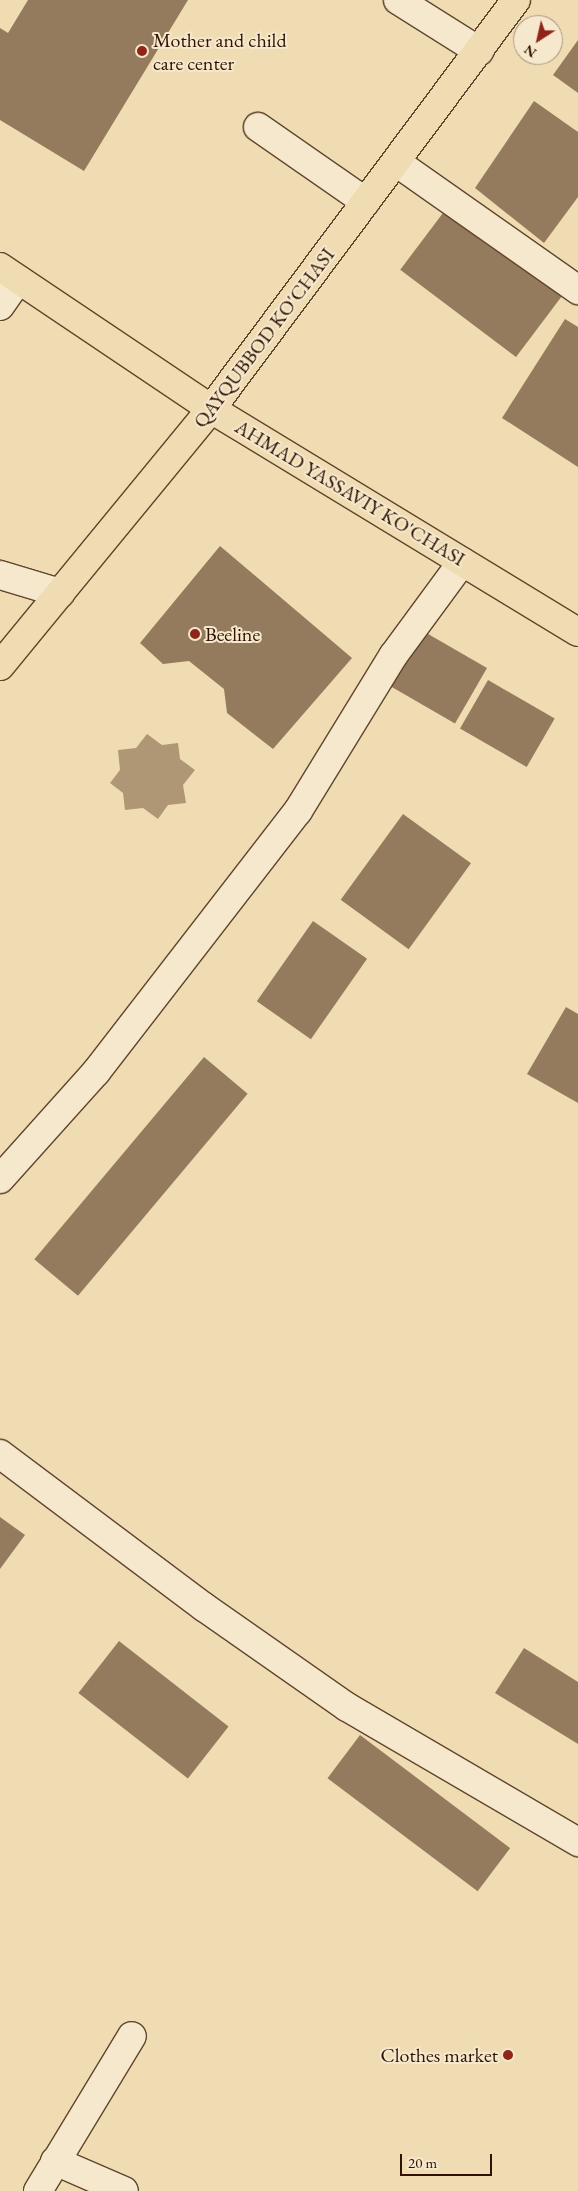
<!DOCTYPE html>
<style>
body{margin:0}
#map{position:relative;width:578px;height:2191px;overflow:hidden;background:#f0dcb2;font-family:"EB Garamond",serif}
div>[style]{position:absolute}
.water>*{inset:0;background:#af9776}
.building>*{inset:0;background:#947b5d;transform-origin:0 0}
.roads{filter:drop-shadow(1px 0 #61442d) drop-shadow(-1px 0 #61442d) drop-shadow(0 1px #61442d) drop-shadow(0 -1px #61442d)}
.minor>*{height:28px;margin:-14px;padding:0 14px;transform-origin:14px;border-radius:14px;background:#f5e8cd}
.major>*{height:28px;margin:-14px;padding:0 14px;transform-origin:14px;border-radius:14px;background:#f0dcb2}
.dots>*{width:14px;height:14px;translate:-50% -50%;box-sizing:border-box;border:2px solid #f5e8cd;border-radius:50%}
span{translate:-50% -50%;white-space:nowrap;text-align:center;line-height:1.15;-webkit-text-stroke:4px #f5e8cd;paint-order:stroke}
.poi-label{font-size:20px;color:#311101}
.left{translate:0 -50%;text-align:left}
.right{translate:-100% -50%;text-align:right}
.street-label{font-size:20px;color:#311101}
.north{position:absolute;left:513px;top:15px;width:50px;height:50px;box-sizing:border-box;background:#f5e8cd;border:1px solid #a7927b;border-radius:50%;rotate:215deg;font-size:14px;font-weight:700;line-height:20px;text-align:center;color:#311101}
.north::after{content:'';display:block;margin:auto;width:18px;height:22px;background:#8f2418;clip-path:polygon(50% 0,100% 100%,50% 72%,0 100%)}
.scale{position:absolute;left:400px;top:2154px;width:92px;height:22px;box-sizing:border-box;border:2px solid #311101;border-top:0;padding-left:6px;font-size:15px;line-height:18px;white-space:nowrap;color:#311101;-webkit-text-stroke:4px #f5e8cd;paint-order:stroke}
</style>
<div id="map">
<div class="water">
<i style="clip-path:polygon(147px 734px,162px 745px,178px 743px,180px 759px,195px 770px,183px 785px,186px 803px,168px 805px,158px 819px,143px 808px,125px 810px,123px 793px,110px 783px,120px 770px,118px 750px,136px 748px)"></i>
</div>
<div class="building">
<i style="clip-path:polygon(28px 0,188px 0,84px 171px,0 120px,0 28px,8px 33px)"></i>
<i style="clip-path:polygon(578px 40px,578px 93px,553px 75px)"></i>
<i style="clip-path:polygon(534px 101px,578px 132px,578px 197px,544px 243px,475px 188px)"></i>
<i style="left:449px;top:205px;width:145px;height:81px;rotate:37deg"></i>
<i style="clip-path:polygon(565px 319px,578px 327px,578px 467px,502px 418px)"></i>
<i style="clip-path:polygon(220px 546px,352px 658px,273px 749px,227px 713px,224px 689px,189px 661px,163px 664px,140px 643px)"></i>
<i style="left:416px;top:627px;width:82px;height:64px;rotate:30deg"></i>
<i style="left:488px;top:680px;width:77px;height:56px;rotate:30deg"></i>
<i style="left:403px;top:814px;width:84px;height:106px;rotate:36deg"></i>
<i style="left:313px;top:921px;width:66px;height:98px;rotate:35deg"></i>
<i style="clip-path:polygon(566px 1007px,578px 1014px,578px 1103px,527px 1074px)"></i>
<i style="left:204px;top:1057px;width:57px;height:264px;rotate:40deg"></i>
<i style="clip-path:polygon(0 1517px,25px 1535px,0 1569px)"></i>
<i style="left:119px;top:1641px;width:139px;height:66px;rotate:38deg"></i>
<i style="clip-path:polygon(524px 1648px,578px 1682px,578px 1744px,495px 1693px)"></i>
<i style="left:360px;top:1735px;width:188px;height:54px;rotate:37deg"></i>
</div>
<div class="roads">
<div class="minor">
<i style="left:398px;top:0;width:96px;rotate:32.2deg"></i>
<i style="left:258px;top:127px;width:131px;rotate:34.8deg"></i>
<i style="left:396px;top:162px;width:223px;rotate:35.1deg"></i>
<i style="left:0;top:306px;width:32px;rotate:-55deg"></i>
<i style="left:0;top:575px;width:63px;rotate:16.7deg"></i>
<i style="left:0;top:1179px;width:144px;rotate:-48.1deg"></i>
<i style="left:96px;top:1072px;width:330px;rotate:-52.3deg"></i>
<i style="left:298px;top:811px;width:182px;rotate:-58.5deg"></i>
<i style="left:393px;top:656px;width:117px;rotate:-53.7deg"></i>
<i style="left:0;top:1454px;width:255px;rotate:36.9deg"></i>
<i style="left:204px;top:1607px;width:174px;rotate:35deg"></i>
<i style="left:347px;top:1707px;width:268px;rotate:30.3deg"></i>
<i style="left:55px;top:2161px;width:75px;rotate:23.5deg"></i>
<i style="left:38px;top:2191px;width:181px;rotate:-58.8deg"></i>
</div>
<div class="major">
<i style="left:0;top:267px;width:254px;rotate:33.9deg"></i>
<i style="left:211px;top:409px;width:429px;rotate:31.3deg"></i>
<i style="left:0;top:666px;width:333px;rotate:-50.6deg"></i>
<i style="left:211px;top:409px;width:510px;rotate:-53.29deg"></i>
</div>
</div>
<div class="dots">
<i style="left:142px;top:51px;background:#8f2418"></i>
<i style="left:195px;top:634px;background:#8f2418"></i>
<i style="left:508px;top:2055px;background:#8f2418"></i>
</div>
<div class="poi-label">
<span class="left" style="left:153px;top:52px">Mother and child<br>care center</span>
<span class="left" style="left:205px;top:634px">Beeline</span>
<span class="right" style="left:498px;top:2055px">Clothes market</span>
</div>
<div class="street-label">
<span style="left:264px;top:338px;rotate:-53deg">QAYQUBBOD KO'CHASI</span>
<span style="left:350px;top:493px;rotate:31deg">AHMAD YASSAVIY KO'CHASI</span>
</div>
<div class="north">N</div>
<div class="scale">20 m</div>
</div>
